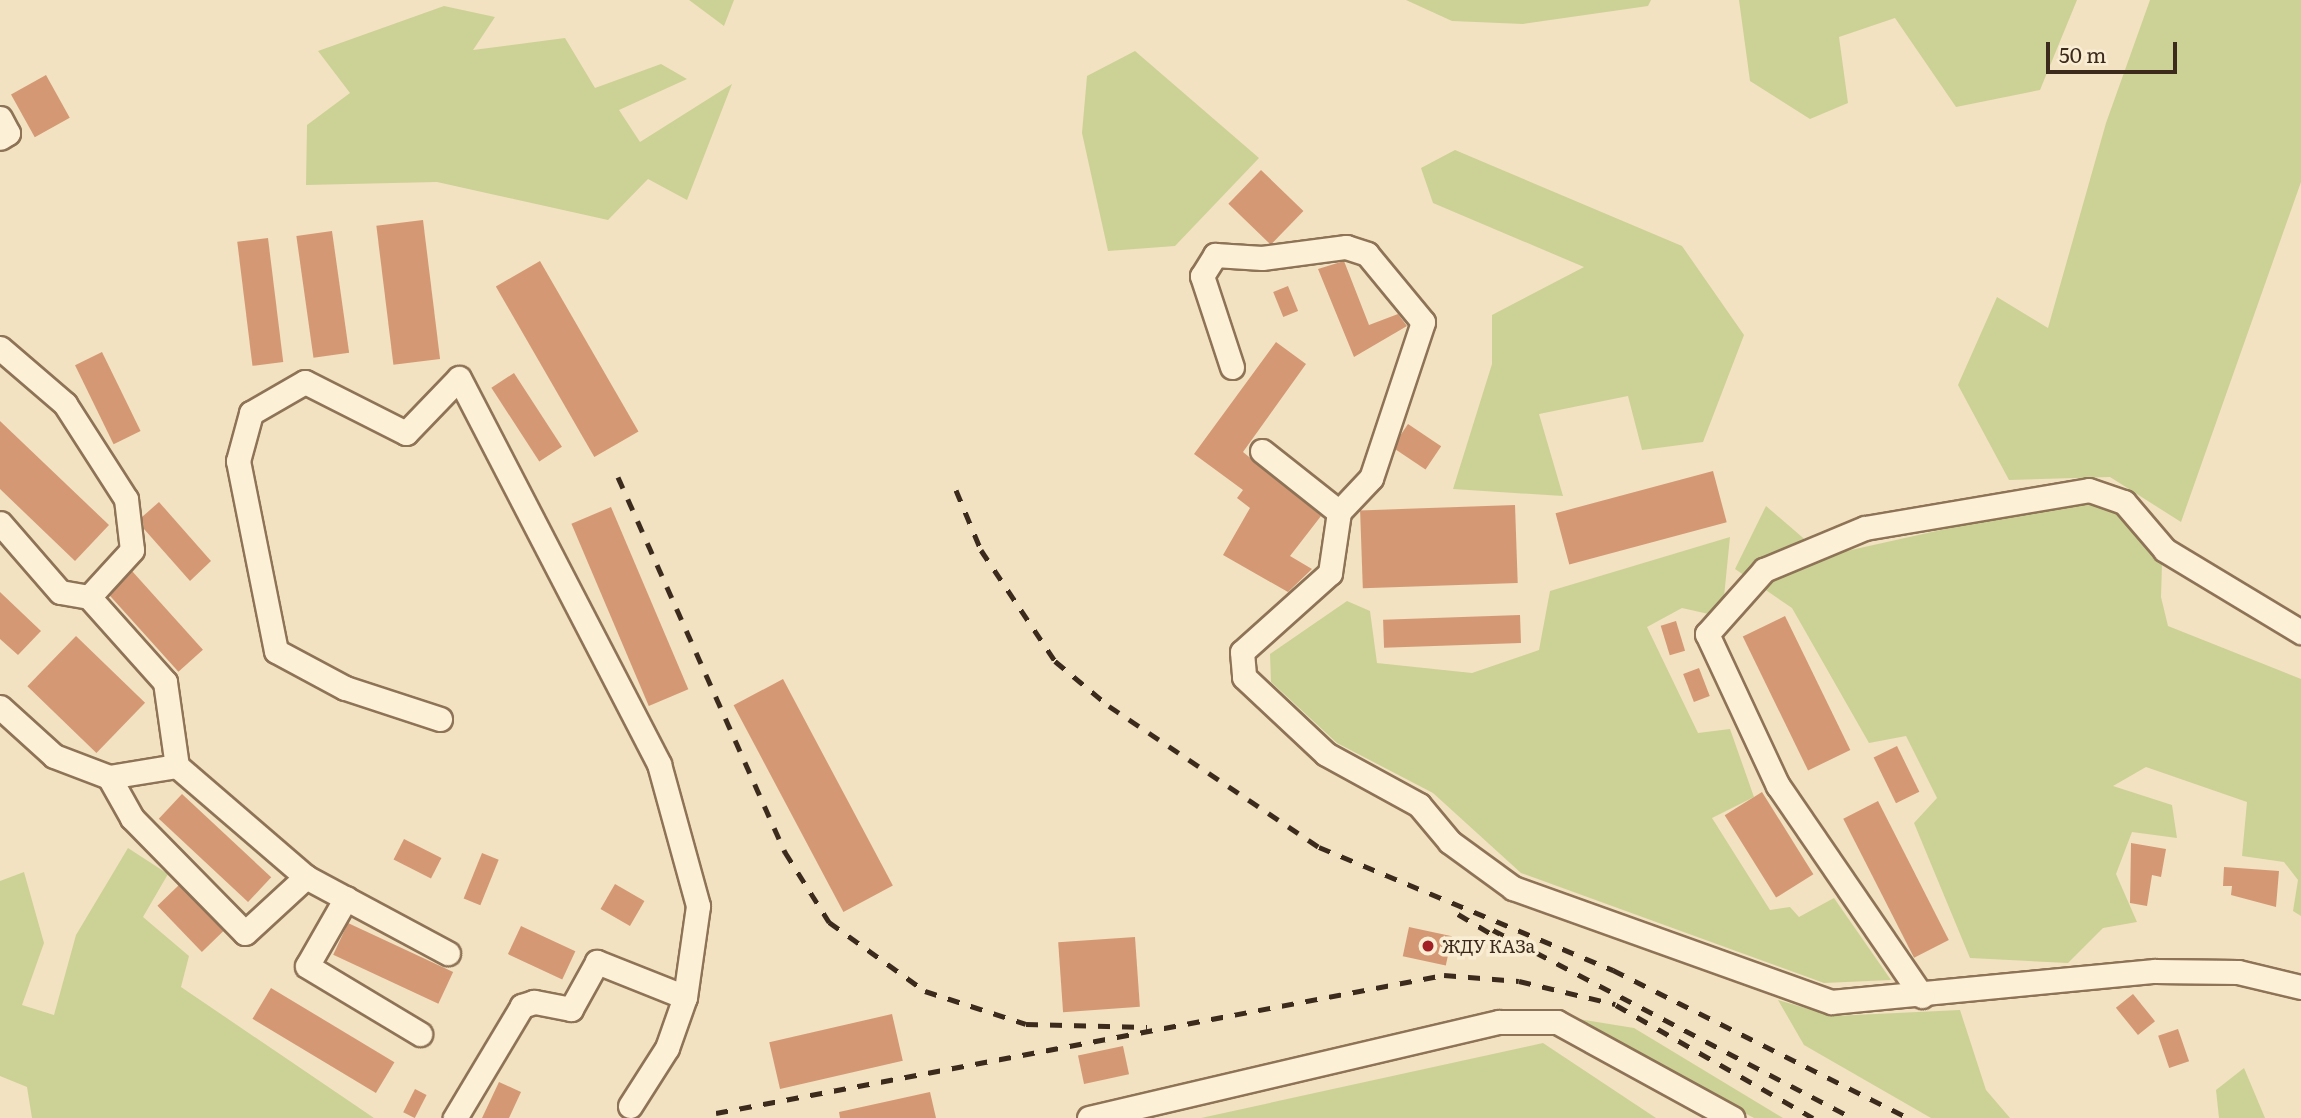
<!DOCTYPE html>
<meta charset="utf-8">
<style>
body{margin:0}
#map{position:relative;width:2301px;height:1118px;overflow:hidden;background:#f2e2c2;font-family:Literata,serif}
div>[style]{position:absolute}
.green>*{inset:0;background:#ccd295}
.building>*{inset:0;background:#d49974;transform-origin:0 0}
.roads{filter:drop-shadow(2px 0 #8e7357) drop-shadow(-2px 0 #8e7357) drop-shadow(0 2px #8e7357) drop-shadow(0 -2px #8e7357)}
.minor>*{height:23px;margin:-11.5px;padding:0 11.5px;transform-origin:11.5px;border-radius:11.5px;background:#fcf0d6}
.rail>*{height:5px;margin-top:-2.5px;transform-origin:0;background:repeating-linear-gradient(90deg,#3c2b1d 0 12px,transparent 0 24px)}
.dots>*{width:19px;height:19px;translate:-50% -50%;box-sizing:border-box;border:4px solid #f9edd3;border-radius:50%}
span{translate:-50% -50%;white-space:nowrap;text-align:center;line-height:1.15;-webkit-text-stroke:7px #f9edd3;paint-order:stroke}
.poi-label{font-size:18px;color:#3c2b1d}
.left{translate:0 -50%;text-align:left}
.scale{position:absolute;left:2046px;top:42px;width:131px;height:32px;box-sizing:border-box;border:4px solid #3c2b1d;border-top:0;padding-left:9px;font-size:21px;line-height:24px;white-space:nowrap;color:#3c2b1d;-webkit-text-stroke:5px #f9edd3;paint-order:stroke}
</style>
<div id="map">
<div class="green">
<i style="clip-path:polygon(689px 0,734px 0,724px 26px)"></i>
<i style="clip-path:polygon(1406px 0,1651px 0,1648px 6px,1523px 24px,1452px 21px)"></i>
<i style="clip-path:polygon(1739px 0,2077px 0,2040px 90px,1956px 107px,1895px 18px,1839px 37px,1848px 103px,1810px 119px,1750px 81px)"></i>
<i style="clip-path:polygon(2150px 0,2301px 0,2301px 182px,2181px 522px,2110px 477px,2009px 480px,1958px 385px,1997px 297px,2048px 328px,2106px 123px)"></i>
<i style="clip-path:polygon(444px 6px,495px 17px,473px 50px,565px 38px,595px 88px,661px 64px,687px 79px,619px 110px,640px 142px,732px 84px,687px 200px,648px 179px,608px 220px,437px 182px,306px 185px,307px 125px,350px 93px,318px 51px)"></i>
<i style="clip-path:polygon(1135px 51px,1259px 158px,1175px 246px,1108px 251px,1082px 133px,1087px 76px)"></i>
<i style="clip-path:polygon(1455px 150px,1682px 246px,1744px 335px,1703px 442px,1642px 450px,1628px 396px,1539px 414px,1563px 496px,1453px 489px,1492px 364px,1492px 315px,1584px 267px,1433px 203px,1421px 168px)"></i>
<i style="clip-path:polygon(2094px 496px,2163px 531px,2161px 597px,2168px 626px,2301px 679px,2301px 916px,2293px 911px,2298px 880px,2284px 862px,2242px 856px,2247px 802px,2146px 767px,2113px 786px,2172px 805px,2177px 838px,2132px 832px,2116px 874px,2137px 922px,2103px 928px,2068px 963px,1970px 958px,1914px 823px,1937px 798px,1906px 736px,1869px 743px,1792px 608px,1735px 569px,1766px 506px,1824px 556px)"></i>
<i style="clip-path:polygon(1730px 537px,1722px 617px,1682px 608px,1647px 627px,1698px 733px,1730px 729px,1754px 797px,1712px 818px,1770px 910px,1790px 907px,1799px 917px,1834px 898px,1891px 980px,1824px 983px,1521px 873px,1433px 793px,1337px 743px,1271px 682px,1270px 654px,1347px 601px,1370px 611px,1377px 663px,1472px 673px,1539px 650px,1550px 591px)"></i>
<i style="clip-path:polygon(128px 848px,168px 874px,143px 917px,189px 956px,181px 987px,374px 1118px,32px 1118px,27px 1087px,0 1076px,0 881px,24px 872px,44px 943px,22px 1005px,54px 1015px,76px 935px)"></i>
<i style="clip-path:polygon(1778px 1000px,1833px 1016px,1960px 1010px,1986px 1090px,2010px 1118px,1931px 1118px,1804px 1045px)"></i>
<i style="clip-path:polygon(1566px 1017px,1634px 1028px,1783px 1118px,1754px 1118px)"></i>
<i style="clip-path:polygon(1543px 1043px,1656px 1118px,1201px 1118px)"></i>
<i style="clip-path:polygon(2244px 1068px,2265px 1118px,2219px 1118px,2216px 1090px)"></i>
</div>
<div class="building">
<i style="left:46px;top:75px;width:49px;height:40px;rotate:61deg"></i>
<i style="left:1261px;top:170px;width:59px;height:47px;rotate:44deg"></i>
<i style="left:423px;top:220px;width:140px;height:47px;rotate:83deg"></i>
<i style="left:332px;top:231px;width:123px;height:36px;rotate:82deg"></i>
<i style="left:268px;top:238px;width:125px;height:31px;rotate:83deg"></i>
<i style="left:540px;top:261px;width:197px;height:51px;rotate:60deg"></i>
<i style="clip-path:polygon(1344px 261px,1369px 325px,1398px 314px,1407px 326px,1354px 357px,1318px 269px)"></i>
<i style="left:1288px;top:286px;width:27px;height:16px;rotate:68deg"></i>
<i style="clip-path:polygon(1276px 342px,1306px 364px,1243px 452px,1321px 516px,1290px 556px,1312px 569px,1288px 592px,1223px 555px,1250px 508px,1237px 498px,1243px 490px,1194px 454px)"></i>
<i style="left:102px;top:352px;width:88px;height:30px;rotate:64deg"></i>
<i style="left:514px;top:373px;width:88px;height:27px;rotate:57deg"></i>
<i style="clip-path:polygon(0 421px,109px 525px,75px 561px,0 489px)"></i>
<i style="left:1408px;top:424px;width:40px;height:28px;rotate:34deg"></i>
<i style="left:1713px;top:471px;width:53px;height:163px;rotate:75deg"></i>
<i style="clip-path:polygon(159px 502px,211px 561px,190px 581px,144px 529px,142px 517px)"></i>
<i style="left:1515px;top:505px;width:78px;height:155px;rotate:88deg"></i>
<i style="left:611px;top:507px;width:198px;height:43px;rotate:67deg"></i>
<i style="left:132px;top:571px;width:106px;height:33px;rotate:48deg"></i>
<i style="clip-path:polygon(0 592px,41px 631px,18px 655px,0 639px)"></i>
<i style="left:1520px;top:615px;width:28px;height:137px;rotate:88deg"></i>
<i style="left:1785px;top:616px;width:149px;height:47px;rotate:64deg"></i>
<i style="left:1676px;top:621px;width:31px;height:16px;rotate:73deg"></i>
<i style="left:76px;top:636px;width:96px;height:70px;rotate:44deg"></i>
<i style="left:1699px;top:668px;width:30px;height:17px;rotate:69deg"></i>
<i style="left:783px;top:679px;width:234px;height:56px;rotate:62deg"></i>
<i style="left:1897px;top:746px;width:51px;height:26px;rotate:64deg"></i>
<i style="left:1762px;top:792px;width:97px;height:44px;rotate:58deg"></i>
<i style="left:182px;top:794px;width:122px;height:34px;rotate:43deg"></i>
<i style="left:1878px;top:801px;width:156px;height:39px;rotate:63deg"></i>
<i style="left:404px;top:839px;width:42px;height:23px;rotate:27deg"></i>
<i style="clip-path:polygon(2131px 843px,2166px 849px,2161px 877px,2152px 875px,2147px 906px,2130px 903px)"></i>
<i style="left:482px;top:853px;width:18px;height:49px;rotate:22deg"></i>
<i style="clip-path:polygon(2224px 867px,2279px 871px,2276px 907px,2231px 895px,2232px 886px,2223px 886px)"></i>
<i style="left:615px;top:884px;width:34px;height:29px;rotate:30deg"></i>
<i style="left:179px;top:885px;width:64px;height:30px;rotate:46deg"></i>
<i style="left:348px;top:923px;width:116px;height:35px;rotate:25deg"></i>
<i style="left:521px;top:926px;width:60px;height:31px;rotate:25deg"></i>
<i style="left:1409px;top:927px;width:44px;height:30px;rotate:12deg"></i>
<i style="left:1135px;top:937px;width:70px;height:77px;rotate:86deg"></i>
<i style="left:271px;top:988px;width:144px;height:36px;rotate:31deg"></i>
<i style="left:2133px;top:994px;width:35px;height:22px;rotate:51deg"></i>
<i style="left:892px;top:1014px;width:48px;height:126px;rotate:77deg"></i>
<i style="left:2178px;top:1029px;width:34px;height:21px;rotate:71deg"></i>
<i style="left:1123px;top:1046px;width:29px;height:46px;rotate:78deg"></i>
<i style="clip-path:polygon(499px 1082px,521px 1092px,509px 1118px,482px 1118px)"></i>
<i style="left:415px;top:1089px;width:13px;height:26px;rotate:27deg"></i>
<i style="clip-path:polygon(930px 1092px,936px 1118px,840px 1118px,839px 1112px)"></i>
</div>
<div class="roads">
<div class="minor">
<i style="left:0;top:118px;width:17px;rotate:62deg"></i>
<i style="left:8px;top:133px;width:9px;rotate:148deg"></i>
<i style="left:0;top:348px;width:86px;rotate:40.7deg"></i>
<i style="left:65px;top:404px;width:113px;rotate:57.3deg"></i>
<i style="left:126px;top:499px;width:51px;rotate:83.3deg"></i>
<i style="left:132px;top:550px;width:64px;rotate:132.5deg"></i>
<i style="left:89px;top:597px;width:29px;rotate:-170deg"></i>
<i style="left:60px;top:592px;width:91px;rotate:-131deg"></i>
<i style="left:1232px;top:367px;width:96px;rotate:-108.2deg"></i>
<i style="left:1202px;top:276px;width:25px;rotate:-58deg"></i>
<i style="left:1215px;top:255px;width:47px;rotate:3.7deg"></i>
<i style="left:1262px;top:258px;width:85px;rotate:-7.5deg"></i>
<i style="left:1346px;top:247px;width:22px;rotate:18deg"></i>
<i style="left:1367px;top:254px;width:88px;rotate:50.5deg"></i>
<i style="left:1423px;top:322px;width:164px;rotate:108.4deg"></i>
<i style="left:1371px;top:478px;width:47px;rotate:133.3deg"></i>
<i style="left:1339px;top:512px;width:62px;rotate:98.4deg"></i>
<i style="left:1330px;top:573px;width:118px;rotate:138.1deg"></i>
<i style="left:1242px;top:652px;width:25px;rotate:85deg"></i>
<i style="left:1244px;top:677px;width:112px;rotate:43.2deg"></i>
<i style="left:1326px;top:754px;width:106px;rotate:28.7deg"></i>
<i style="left:1419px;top:805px;width:48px;rotate:50deg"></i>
<i style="left:1450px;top:842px;width:78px;rotate:36.1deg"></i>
<i style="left:1513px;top:888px;width:338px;rotate:19.7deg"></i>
<i style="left:1831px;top:1002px;width:325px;rotate:-5.5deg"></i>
<i style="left:2155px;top:971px;width:83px;rotate:0.7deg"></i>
<i style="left:2238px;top:972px;width:65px;rotate:13.4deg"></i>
<i style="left:1262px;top:451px;width:98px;rotate:38.4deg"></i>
<i style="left:89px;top:597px;width:114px;rotate:48.2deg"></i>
<i style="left:165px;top:682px;width:85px;rotate:81.9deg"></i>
<i style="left:177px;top:766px;width:170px;rotate:40.7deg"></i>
<i style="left:306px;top:877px;width:161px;rotate:28.2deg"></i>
<i style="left:0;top:707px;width:73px;rotate:42.2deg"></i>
<i style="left:54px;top:756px;width:59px;rotate:20.9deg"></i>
<i style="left:109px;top:777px;width:69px;rotate:-9.2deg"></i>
<i style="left:440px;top:719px;width:100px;rotate:-161.9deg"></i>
<i style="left:345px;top:688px;width:78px;rotate:-151.8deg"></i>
<i style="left:276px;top:651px;width:194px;rotate:-101.3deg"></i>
<i style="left:238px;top:461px;width:50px;rotate:-74.8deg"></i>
<i style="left:251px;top:413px;width:62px;rotate:-29.9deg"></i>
<i style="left:305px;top:382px;width:113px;rotate:26.8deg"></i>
<i style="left:406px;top:433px;width:76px;rotate:-46.1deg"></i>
<i style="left:459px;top:378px;width:435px;rotate:62.6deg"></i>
<i style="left:659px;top:764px;width:147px;rotate:74.6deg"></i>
<i style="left:698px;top:906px;width:92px;rotate:98.1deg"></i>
<i style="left:685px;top:997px;width:95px;rotate:-158.3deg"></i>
<i style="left:597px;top:962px;width:54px;rotate:119deg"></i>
<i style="left:571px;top:1009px;width:38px;rotate:-169deg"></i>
<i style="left:534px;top:1002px;width:13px;rotate:162deg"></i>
<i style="left:522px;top:1006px;width:131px;rotate:120.9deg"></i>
<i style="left:109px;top:777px;width:47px;rotate:60.7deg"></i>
<i style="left:132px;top:818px;width:161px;rotate:45.5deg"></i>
<i style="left:245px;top:933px;width:83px;rotate:-42.6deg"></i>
<i style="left:346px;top:898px;width:78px;rotate:119.8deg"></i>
<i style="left:307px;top:966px;width:132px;rotate:31deg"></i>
<i style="left:1922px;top:996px;width:255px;rotate:-124.4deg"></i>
<i style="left:1778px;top:786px;width:168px;rotate:-115deg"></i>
<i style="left:1707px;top:634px;width:86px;rotate:-48.3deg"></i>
<i style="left:1764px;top:570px;width:109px;rotate:-22.6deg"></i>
<i style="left:1865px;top:528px;width:227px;rotate:-9.6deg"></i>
<i style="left:2089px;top:490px;width:37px;rotate:19deg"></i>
<i style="left:2124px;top:502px;width:63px;rotate:49.5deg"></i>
<i style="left:2165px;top:550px;width:159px;rotate:31.1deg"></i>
<i style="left:630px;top:1106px;width:69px;rotate:-57.5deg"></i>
<i style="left:667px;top:1048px;width:54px;rotate:-70.6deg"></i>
<i style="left:1089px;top:1118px;width:421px;rotate:-13.2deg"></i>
<i style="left:1499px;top:1022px;width:58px"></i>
<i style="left:1557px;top:1022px;width:200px;rotate:28.7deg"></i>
</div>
</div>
<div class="rail">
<i style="left:618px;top:477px;width:411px;rotate:66deg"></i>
<i style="left:785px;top:852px;width:83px;rotate:57.8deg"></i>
<i style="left:829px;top:922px;width:118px;rotate:35.7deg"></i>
<i style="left:925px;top:991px;width:106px;rotate:18.1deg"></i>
<i style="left:1026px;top:1024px;width:121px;rotate:1.4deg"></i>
<i style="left:956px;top:490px;width:65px;rotate:67.4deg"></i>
<i style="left:981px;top:550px;width:133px;rotate:56.3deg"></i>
<i style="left:1055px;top:661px;width:70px;rotate:39.8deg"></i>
<i style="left:1109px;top:706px;width:253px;rotate:33.9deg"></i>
<i style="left:1319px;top:847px;width:319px;rotate:22.7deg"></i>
<i style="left:1613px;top:970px;width:331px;rotate:26.6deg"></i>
<i style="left:1458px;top:914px;width:49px;rotate:30.8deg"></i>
<i style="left:1493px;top:930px;width:406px;rotate:27.6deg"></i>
<i style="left:1616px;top:1005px;width:227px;rotate:29.8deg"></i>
<i style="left:716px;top:1113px;width:741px;rotate:-10.73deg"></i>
<i style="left:1444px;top:975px;width:75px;rotate:4.6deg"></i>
<i style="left:1519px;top:981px;width:99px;rotate:13.5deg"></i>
</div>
<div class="dots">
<i style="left:1428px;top:946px;background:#a32126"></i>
</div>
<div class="poi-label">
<span class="left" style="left:1442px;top:946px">ЖДУ КАЗа</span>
</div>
<div class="scale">50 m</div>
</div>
